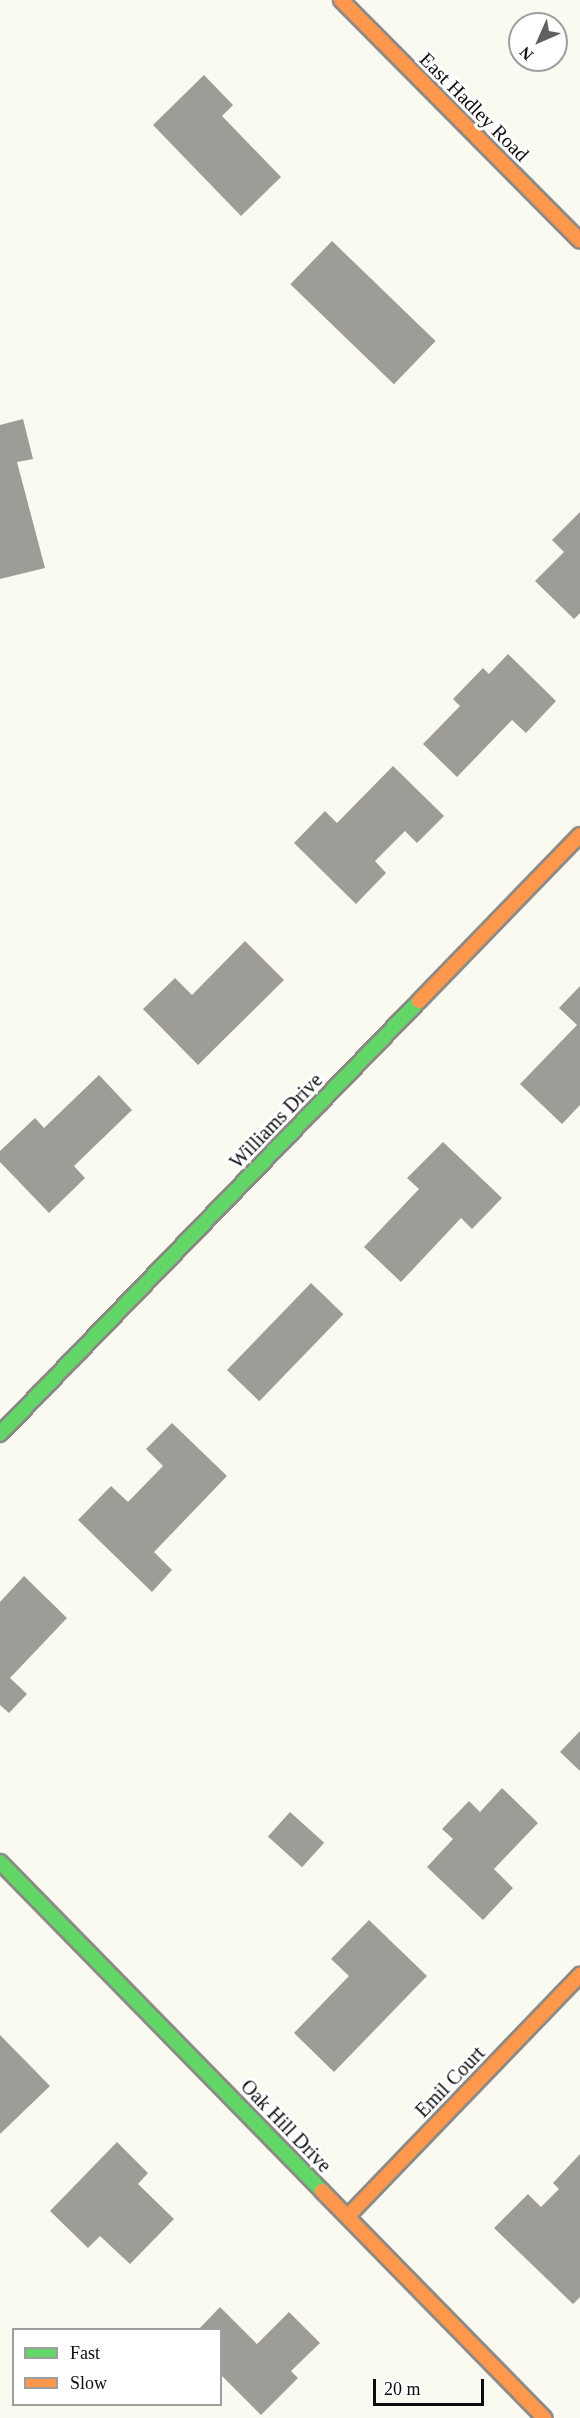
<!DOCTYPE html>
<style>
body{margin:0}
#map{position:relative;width:580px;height:2418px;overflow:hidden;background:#fbfaf0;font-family:"Times New Roman",serif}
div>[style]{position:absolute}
.building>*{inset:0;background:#9e9c96;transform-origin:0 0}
.roads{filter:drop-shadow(2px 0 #8b8a86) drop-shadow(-2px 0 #8b8a86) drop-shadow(0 2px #8b8a86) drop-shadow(0 -2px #8b8a86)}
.fast>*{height:14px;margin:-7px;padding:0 7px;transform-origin:7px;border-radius:7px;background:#63d668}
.slow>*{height:14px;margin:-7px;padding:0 7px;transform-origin:7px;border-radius:7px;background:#ff974d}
span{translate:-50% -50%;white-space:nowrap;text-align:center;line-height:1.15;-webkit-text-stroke:6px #fff;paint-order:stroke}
.street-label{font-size:20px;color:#0d0d0d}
.legend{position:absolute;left:12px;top:2328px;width:210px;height:78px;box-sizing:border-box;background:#fff;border:2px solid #9e9e9e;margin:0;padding:8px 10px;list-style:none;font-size:18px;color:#0d0d0d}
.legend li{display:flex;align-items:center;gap:12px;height:30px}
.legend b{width:30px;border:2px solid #9e9e9e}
.north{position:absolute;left:508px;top:12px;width:60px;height:60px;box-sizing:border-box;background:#fff;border:2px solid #9e9e9e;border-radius:50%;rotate:225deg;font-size:16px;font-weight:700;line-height:24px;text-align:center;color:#0d0d0d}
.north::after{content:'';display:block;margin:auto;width:21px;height:27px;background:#60605c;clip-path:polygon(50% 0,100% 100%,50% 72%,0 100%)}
.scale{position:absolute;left:373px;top:2379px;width:111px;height:27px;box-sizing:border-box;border:3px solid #0d0d0d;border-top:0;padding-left:8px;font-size:18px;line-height:21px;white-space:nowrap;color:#0d0d0d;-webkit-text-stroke:4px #fff;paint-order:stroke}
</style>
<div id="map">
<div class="building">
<i style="clip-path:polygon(204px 75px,233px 105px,222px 116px,281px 177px,241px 216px,153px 125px)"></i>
<i style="left:332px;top:241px;width:144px;height:60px;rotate:44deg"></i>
<i style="clip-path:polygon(23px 419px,33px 459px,17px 462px,45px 568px,0 579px,0 425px)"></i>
<i style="clip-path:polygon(580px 512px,580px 613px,574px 619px,535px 581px,564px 552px,552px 540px)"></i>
<i style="clip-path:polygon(508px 654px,556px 701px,526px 733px,512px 720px,457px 777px,423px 744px,460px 706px,453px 699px,483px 668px,489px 674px)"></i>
<i style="clip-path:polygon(393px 766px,444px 816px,417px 843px,405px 831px,375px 861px,386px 873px,356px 904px,294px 843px,325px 811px,337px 823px)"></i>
<i style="clip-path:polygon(245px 941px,284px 980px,198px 1065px,143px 1009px,175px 978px,192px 995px)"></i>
<i style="clip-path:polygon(580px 986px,580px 1105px,562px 1124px,520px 1084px,577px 1025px,559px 1008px)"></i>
<i style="clip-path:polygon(99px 1075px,132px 1110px,74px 1166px,85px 1178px,49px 1213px,0 1162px,0 1151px,35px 1118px,44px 1128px)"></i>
<i style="clip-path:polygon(443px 1142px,502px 1198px,472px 1229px,461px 1218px,401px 1282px,364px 1247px,419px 1189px,407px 1178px)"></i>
<i style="left:311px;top:1283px;width:45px;height:121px;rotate:44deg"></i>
<i style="clip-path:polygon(172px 1423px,227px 1476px,154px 1552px,172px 1570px,152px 1592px,78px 1520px,111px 1486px,128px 1502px,163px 1466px,146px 1449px)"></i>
<i style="clip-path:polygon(24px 1576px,67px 1618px,10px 1678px,27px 1694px,9px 1713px,0 1705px,0 1602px)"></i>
<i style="clip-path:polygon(580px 1731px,580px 1771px,560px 1752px)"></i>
<i style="clip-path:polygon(502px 1788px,538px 1823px,494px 1869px,513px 1888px,483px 1920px,427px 1867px,453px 1839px,442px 1829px,469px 1801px,480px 1812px)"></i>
<i style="left:290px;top:1812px;width:46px;height:33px;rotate:42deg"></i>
<i style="clip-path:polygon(369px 1920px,427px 1976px,334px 2072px,294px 2033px,349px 1976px,331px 1959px)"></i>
<i style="clip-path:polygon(0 2035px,50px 2086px,0 2134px)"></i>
<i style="clip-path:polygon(117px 2142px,148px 2173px,138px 2184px,174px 2219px,130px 2264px,100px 2236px,88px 2248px,50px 2211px)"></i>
<i style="clip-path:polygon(580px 2154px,580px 2297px,573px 2304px,494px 2228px,528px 2194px,541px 2207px,559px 2189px,553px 2183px)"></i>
<i style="clip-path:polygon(220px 2307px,257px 2344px,289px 2312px,320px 2343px,291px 2371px,298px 2378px,261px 2415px,220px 2374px,220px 2330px,198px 2330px)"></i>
</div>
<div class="roads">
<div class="fast">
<i style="left:0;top:1434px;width:603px;rotate:-45.94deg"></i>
<i style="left:0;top:1862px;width:460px;rotate:45.6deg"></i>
</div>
<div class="slow">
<i style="left:341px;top:0;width:339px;rotate:45.2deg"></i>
<i style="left:419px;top:1001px;width:231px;rotate:-45.9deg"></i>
<i style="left:322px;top:2191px;width:318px;rotate:45.6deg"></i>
<i style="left:348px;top:2216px;width:335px;rotate:-46.1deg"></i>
</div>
</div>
<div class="street-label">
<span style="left:474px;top:107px;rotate:45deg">East Hadley Road</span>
<span style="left:276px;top:1121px;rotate:-46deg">Williams Drive</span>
<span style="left:450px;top:2082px;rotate:-46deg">Emil Court</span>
<span style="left:286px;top:2126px;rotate:46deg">Oak Hill Drive</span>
</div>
<ul class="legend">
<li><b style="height:8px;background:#63d668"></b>Fast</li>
<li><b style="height:8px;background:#ff974d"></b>Slow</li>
</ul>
<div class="north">N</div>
<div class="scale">20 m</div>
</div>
